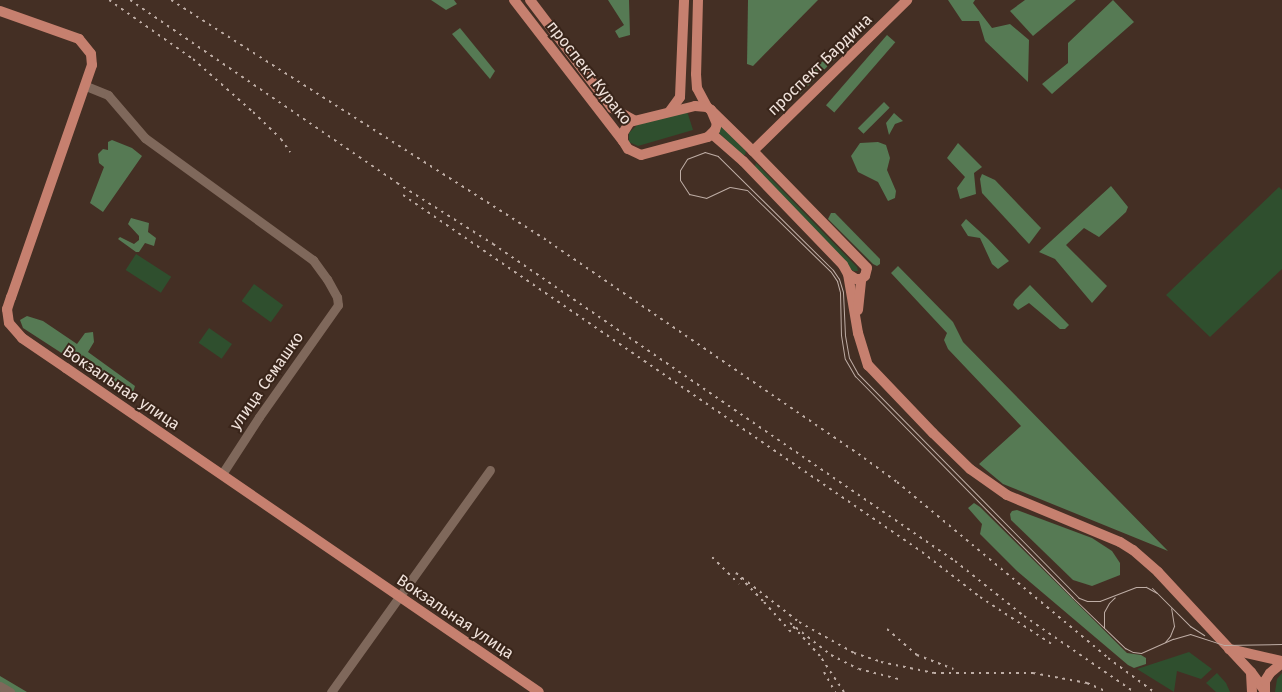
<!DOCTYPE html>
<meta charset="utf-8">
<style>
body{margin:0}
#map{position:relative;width:1282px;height:692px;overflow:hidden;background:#442f24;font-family:"Fira Sans",sans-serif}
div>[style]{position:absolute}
.green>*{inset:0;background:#2f4f2e;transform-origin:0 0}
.forest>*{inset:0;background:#567a54;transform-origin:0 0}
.minor>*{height:9px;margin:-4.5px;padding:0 4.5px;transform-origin:4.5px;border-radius:4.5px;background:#7f685b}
.major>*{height:10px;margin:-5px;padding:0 5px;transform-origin:5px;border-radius:5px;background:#c6806f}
.tram>*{height:1px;margin:-0.5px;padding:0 0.5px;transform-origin:0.5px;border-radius:0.5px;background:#beada5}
.rail>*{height:2px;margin-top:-1px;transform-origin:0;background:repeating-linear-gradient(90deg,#beada5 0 2.5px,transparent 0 7.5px)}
span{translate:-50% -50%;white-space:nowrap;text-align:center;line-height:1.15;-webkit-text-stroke:4px #39251a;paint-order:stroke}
.street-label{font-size:16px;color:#f0e2db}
</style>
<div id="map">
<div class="green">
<i style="clip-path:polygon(687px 111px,693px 130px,638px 146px,629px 142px,629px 133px,637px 125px)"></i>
<i style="clip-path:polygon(721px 126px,746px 151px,745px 155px,742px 155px,718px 132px)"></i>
<i style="clip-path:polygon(756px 163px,857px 267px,858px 271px,853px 271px,754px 169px)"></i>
<i style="clip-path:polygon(1279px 187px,1282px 190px,1282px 269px,1210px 337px,1166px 295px)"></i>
<i style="left:136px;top:254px;width:42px;height:19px;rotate:33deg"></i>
<i style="left:254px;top:284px;width:36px;height:21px;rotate:36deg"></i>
<i style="left:209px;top:328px;width:28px;height:18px;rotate:35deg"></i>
<i style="clip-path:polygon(1189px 652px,1212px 669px,1201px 679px,1177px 671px,1174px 692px,1137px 669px)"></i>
<i style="clip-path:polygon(1217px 673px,1226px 683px,1230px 692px,1216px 692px,1206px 683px)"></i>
<i style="clip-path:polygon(1282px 673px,1282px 692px,1275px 692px,1277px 679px)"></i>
</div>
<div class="forest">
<i style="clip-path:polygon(431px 0,454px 0,457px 4px,446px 10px)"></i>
<i style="clip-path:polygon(608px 0,629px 0,630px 35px,619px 38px,615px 31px,624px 25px)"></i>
<i style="clip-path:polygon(748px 0,818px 0,753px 66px,747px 64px)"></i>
<i style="clip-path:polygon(948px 0,975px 0,973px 3px,992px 28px,1010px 24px,1029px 40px,1028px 82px,985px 41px,979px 21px,962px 21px)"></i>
<i style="clip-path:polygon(1025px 0,1076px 0,1033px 36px,1010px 11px)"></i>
<i style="clip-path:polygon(1113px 0,1134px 22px,1052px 94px,1042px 84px,1068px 63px,1068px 43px)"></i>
<i style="left:868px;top:16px;width:7px;height:103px;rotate:45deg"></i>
<i style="clip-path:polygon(460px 28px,495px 71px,490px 79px,452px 34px)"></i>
<i style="left:887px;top:35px;width:11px;height:93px;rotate:41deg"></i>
<i style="left:884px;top:102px;width:8px;height:37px;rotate:45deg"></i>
<i style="clip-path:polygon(894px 113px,903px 121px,895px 124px,889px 135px,886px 123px)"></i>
<i style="clip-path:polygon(112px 140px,132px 148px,142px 156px,103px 212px,90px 203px,104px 167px,99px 163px,98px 154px,103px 149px,108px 150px,108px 142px)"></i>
<i style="clip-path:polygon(878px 142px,886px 145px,890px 158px,887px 170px,896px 191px,895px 198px,888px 201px,878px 182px,858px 172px,851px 156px,860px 143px)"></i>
<i style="clip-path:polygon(958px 143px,982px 167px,974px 173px,976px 194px,960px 199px,957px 188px,965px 177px,947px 158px)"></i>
<i style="clip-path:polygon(982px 174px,995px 180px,1041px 228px,1029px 244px,982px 193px,980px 179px)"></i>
<i style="clip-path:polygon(1111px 186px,1128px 207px,1126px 212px,1099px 237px,1084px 228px,1066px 245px,1107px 286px,1092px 303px,1055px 259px,1039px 252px)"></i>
<i style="clip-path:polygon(831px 213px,835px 213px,880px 259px,880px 264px,877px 266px,873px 264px,828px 219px)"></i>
<i style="clip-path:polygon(131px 218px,149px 223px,148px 232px,156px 238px,154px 246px,145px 243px,139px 252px,136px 252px,118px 239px,120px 237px,134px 244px,139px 240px,139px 236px,128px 224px)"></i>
<i style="clip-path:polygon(966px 219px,988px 239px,1009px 261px,998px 269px,992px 264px,980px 238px,968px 236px,961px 225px)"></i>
<i style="clip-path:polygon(898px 266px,953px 322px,963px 342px,1168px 551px,1003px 484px,979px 464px,1021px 426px,948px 349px,944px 340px,947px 333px,891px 273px)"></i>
<i style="clip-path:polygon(1030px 285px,1069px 325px,1065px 329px,1060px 329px,1029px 303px,1018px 310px,1013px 305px,1015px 300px)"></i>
<i style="clip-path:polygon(27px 316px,43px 321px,77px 344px,85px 333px,93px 332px,94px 342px,88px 352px,135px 386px,131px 399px,126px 399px,97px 378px,93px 370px,87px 366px,80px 365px,23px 328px,20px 320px)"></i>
<i style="clip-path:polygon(974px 503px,980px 507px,1127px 653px,1141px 655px,1146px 658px,1146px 664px,1134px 668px,1128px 665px,1017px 571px,980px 534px,982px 524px,968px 508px)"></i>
<i style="clip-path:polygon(1017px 510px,1092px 538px,1112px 551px,1120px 563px,1120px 575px,1092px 586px,1073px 580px,1011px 520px,1010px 514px,1012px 511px)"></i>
<i style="clip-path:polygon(0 676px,27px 692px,0 692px)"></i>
</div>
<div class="minor">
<i style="left:86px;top:86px;width:24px;rotate:22deg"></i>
<i style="left:108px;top:95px;width:57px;rotate:49.3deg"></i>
<i style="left:145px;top:138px;width:208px;rotate:36deg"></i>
<i style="left:313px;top:260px;width:24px;rotate:54deg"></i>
<i style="left:327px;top:279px;width:21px;rotate:61deg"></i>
<i style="left:337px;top:297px;width:8px;rotate:83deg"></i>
<i style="left:338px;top:305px;width:137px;rotate:125.2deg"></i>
<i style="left:259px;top:417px;width:68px;rotate:123deg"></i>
<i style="left:0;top:686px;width:12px;rotate:31deg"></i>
<i style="left:331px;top:692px;width:273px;rotate:-54.4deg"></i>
</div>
<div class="major">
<i style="left:514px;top:0;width:178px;rotate:52.3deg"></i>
<i style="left:530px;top:0;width:136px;rotate:52.8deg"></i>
<i style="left:612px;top:108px;width:25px;rotate:29deg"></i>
<i style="left:698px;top:0;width:74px;rotate:91.5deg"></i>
<i style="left:696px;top:74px;width:14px;rotate:86deg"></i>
<i style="left:697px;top:88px;width:21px;rotate:62deg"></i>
<i style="left:0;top:11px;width:84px;rotate:19.5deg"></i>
<i style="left:79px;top:39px;width:19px;rotate:51deg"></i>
<i style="left:91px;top:54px;width:11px;rotate:85deg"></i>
<i style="left:92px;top:65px;width:246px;rotate:109.2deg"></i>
<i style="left:11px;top:297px;width:13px;rotate:108deg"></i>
<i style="left:7px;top:309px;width:14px;rotate:82deg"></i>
<i style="left:9px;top:323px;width:20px;rotate:49deg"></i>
<i style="left:22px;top:338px;width:53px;rotate:34.3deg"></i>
<i style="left:66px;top:368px;width:573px;rotate:34.41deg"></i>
<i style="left:711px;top:110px;width:15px;rotate:67deg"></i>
<i style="left:717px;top:124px;width:6px;rotate:108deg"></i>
<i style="left:715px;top:130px;width:10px;rotate:135deg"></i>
<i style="left:708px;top:137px;width:69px;rotate:165deg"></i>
<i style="left:641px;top:155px;width:14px;rotate:-155deg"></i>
<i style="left:628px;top:149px;width:9px;rotate:-122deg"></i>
<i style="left:623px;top:141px;width:8px;rotate:-90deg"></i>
<i style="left:623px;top:133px;width:13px;rotate:-58deg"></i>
<i style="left:630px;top:122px;width:67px;rotate:-13.8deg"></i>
<i style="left:695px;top:106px;width:12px;rotate:5deg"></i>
<i style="left:707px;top:107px;width:5px;rotate:37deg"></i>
<i style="left:711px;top:110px;width:59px;rotate:44.3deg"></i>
<i style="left:753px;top:151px;width:163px;rotate:45.7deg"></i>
<i style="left:867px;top:268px;width:8px;rotate:104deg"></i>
<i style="left:865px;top:276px;width:5px;rotate:143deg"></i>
<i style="left:861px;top:279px;width:5px;rotate:180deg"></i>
<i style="left:856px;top:279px;width:9px;rotate:-148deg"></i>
<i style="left:670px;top:111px;width:17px;rotate:-54deg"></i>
<i style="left:680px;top:97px;width:97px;rotate:-87.6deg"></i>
<i style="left:712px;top:134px;width:41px;rotate:41.1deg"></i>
<i style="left:743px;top:161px;width:144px;rotate:46.1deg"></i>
<i style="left:843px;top:265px;width:10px;rotate:61deg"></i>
<i style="left:848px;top:274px;width:60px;rotate:80.4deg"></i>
<i style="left:858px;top:333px;width:34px;rotate:73deg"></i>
<i style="left:868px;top:365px;width:94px;rotate:46.3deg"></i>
<i style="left:933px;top:433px;width:52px;rotate:44.2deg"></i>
<i style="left:970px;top:469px;width:45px;rotate:35.1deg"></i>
<i style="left:1007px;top:495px;width:122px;rotate:22.6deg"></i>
<i style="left:1120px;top:542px;width:15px;rotate:32deg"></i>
<i style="left:1133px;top:550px;width:33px;rotate:41deg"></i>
<i style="left:1158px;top:572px;width:137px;rotate:47.1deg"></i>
<i style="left:1251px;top:672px;width:22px;rotate:54deg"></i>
<i style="left:753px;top:151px;width:216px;rotate:-44.4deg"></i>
<i style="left:858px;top:310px;width:31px;rotate:-84deg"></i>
<i style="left:1229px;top:649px;width:54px;rotate:12.8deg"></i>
<i style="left:1251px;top:673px;width:19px;rotate:87deg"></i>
<i style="left:1265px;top:692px;width:11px;rotate:-90deg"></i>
<i style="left:1265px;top:681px;width:9px;rotate:-58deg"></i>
<i style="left:1270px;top:673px;width:16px;rotate:-40deg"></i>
</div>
<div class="tram">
<i style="left:1152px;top:588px;width:54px;rotate:45deg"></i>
<i style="left:1190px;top:626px;width:17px;rotate:33deg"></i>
<i style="left:1157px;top:593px;width:13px;rotate:-151deg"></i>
<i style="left:1146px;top:587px;width:10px;rotate:180deg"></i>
<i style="left:1136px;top:587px;width:39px;rotate:159deg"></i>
<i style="left:1100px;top:601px;width:13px;rotate:180deg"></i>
<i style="left:1087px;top:601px;width:9px;rotate:-159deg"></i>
<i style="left:1079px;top:598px;width:315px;rotate:-134.6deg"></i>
<i style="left:858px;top:374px;width:18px;rotate:-119deg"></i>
<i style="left:849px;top:358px;width:23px;rotate:-100deg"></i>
<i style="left:845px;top:335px;width:43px;rotate:-92.7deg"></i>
<i style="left:843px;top:292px;width:14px;rotate:-107deg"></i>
<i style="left:839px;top:279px;width:11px;rotate:-124deg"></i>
<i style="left:833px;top:270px;width:162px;rotate:-135.3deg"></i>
<i style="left:718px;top:156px;width:14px;rotate:-163deg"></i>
<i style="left:705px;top:152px;width:19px;rotate:159deg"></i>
<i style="left:687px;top:159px;width:13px;rotate:122deg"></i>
<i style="left:680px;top:170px;width:10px;rotate:90deg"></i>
<i style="left:680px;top:180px;width:17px;rotate:57deg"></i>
<i style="left:689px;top:194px;width:17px;rotate:13deg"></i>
<i style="left:706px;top:198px;width:26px;rotate:-25deg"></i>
<i style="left:730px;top:187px;width:17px;rotate:10deg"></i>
<i style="left:747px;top:190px;width:117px;rotate:44.3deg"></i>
<i style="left:831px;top:272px;width:11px;rotate:56deg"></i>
<i style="left:837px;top:281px;width:11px;rotate:75deg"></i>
<i style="left:840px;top:292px;width:43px;rotate:88.7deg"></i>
<i style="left:841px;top:335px;width:24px;rotate:81deg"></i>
<i style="left:845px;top:359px;width:20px;rotate:60deg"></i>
<i style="left:855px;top:376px;width:310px;rotate:45.5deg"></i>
<i style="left:1072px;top:597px;width:74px;rotate:43.9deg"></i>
<i style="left:1125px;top:648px;width:9px;rotate:27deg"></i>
<i style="left:1133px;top:652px;width:8px;rotate:7deg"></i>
<i style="left:1141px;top:653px;width:35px;rotate:-24deg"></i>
<i style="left:1173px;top:639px;width:18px;rotate:-16deg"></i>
<i style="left:1190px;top:634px;width:36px;rotate:18deg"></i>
<i style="left:1224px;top:645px;width:58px;rotate:-1deg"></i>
<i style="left:1104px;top:628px;width:16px;rotate:-90deg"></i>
<i style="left:1104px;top:612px;width:10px;rotate:-61deg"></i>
<i style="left:1109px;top:603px;width:8px;rotate:-45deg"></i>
<i style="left:1165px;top:642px;width:8px;rotate:-50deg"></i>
<i style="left:1170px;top:636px;width:11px;rotate:-68deg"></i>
<i style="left:1174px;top:626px;width:18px;rotate:-99deg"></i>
</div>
<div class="rail">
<i style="left:109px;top:0;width:103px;rotate:35.1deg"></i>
<i style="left:193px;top:59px;width:80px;rotate:41.5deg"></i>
<i style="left:253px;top:112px;width:39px;rotate:44deg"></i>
<i style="left:281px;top:139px;width:16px;rotate:55deg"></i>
<i style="left:130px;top:0;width:324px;rotate:34.4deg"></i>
<i style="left:397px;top:183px;width:114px;rotate:32.4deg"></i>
<i style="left:493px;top:244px;width:560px;rotate:34.46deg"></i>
<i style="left:955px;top:561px;width:88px;rotate:38.6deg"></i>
<i style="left:1024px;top:616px;width:134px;rotate:34.6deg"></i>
<i style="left:171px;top:0;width:449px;rotate:32.6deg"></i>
<i style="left:549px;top:242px;width:382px;rotate:34.4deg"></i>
<i style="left:864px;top:458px;width:41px;rotate:36deg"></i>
<i style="left:897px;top:482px;width:275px;rotate:39.8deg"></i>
<i style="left:1108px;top:658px;width:57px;rotate:36.5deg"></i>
<i style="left:403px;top:195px;width:630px;rotate:34.52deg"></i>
<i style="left:922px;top:552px;width:73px;rotate:37.8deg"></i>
<i style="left:980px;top:597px;width:87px;rotate:33.3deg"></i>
<i style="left:712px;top:557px;width:38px;rotate:45deg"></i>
<i style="left:763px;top:601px;width:39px;rotate:-134deg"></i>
<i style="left:736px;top:573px;width:80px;rotate:37.9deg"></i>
<i style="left:799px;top:622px;width:63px;rotate:29.4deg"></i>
<i style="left:854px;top:653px;width:28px;rotate:18deg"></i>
<i style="left:881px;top:662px;width:54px;rotate:11.7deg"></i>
<i style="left:934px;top:673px;width:99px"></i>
<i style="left:1033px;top:673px;width:55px;rotate:10.5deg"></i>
<i style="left:1087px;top:683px;width:22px;rotate:24deg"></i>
<i style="left:764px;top:602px;width:40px;rotate:48deg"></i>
<i style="left:887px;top:629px;width:40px;rotate:41deg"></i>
<i style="left:917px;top:655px;width:39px;rotate:21deg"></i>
<i style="left:824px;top:672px;width:23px;rotate:61deg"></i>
<i style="left:844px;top:692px;width:43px;rotate:-123.7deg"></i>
<i style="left:820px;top:656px;width:45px;rotate:-132.3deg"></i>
<i style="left:790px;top:623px;width:52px;rotate:38deg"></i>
<i style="left:831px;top:655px;width:31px;rotate:27deg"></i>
<i style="left:859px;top:669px;width:44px;rotate:14.3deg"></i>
</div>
<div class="street-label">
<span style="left:820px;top:65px;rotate:-44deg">проспект Бардина</span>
<span style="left:589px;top:73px;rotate:52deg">проспект Курако</span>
<span style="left:267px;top:381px;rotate:-55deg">улица Семашко</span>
<span style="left:121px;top:388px;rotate:34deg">Вокзальная улица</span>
<span style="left:455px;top:617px;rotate:34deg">Вокзальная улица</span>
</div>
</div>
